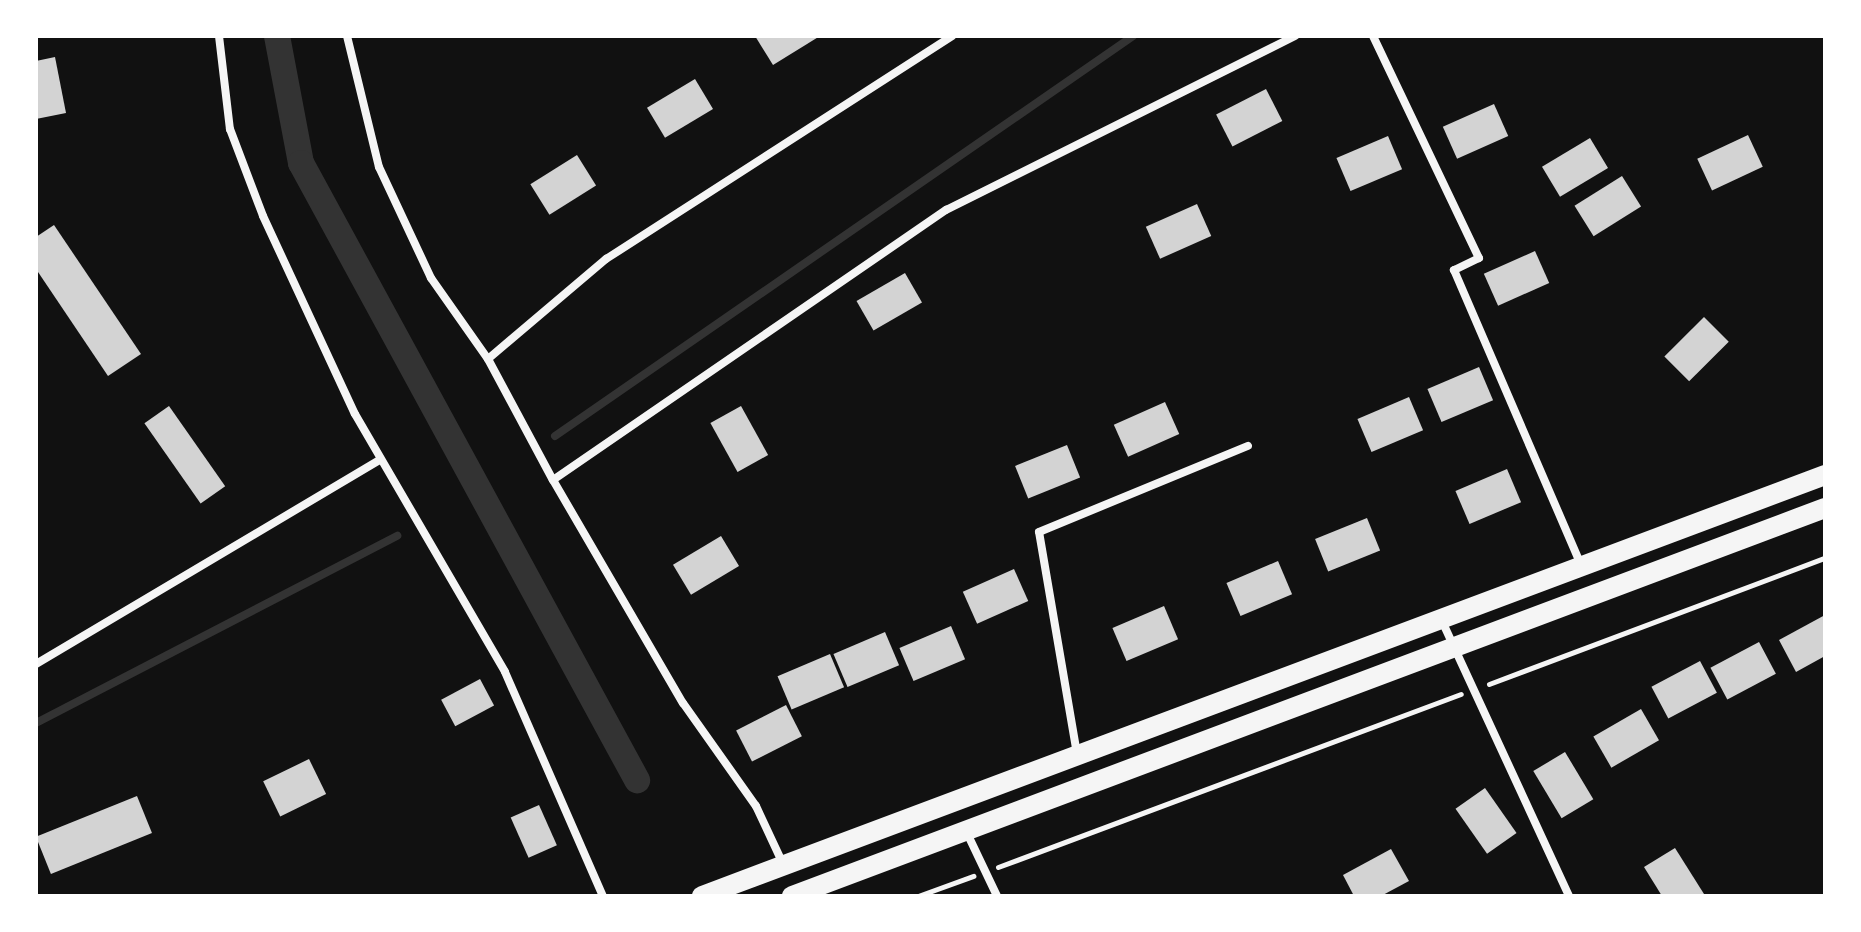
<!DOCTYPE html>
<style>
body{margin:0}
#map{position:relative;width:1861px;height:932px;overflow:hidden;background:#111;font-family:Ubuntu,sans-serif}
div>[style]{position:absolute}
.stream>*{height:8px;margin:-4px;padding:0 4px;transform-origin:4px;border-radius:4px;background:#333}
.canal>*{height:26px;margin:-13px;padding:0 13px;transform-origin:13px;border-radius:13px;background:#333}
.building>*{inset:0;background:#d3d3d3;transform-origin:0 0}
.path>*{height:5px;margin:-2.5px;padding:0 2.5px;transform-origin:2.5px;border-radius:2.5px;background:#f5f5f5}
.minor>*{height:8px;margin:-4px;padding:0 4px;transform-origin:4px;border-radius:4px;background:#f5f5f5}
.trunk>*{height:20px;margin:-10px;padding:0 10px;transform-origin:10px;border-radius:10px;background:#f5f5f5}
span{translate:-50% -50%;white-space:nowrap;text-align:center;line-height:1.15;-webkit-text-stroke:6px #fff;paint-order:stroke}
.frame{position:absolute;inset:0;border:38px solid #fff;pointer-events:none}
</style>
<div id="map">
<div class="stream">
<i style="left:555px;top:436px;width:703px;rotate:-34.68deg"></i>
<i style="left:36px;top:723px;width:407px;rotate:-27.4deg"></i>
</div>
<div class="canal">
<i style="left:277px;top:36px;width:129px;rotate:79.3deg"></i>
<i style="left:301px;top:163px;width:703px;rotate:61.43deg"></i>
</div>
<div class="building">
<i style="clip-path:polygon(755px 36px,820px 36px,773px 65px)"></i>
<i style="clip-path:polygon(55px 57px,66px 113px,36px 119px,36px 61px)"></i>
<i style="left:695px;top:79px;width:35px;height:56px;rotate:59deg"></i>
<i style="left:1266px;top:89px;width:36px;height:56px;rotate:63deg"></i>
<i style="left:1494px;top:104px;width:35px;height:56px;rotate:66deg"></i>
<i style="left:1748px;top:135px;width:35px;height:56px;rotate:65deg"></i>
<i style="left:1388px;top:136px;width:36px;height:56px;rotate:67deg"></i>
<i style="left:1590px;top:138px;width:35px;height:56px;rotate:59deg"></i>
<i style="left:577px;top:155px;width:36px;height:55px;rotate:58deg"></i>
<i style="left:1622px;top:176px;width:36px;height:56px;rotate:58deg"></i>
<i style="left:1197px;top:204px;width:35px;height:56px;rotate:66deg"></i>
<i style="clip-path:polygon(54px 225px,141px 354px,108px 376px,36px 269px,36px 237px)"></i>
<i style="left:1535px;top:251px;width:35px;height:56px;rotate:66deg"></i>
<i style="left:905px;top:273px;width:34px;height:56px;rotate:60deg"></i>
<i style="left:1704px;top:317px;width:35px;height:56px;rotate:45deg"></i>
<i style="left:1479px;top:367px;width:36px;height:56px;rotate:67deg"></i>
<i style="left:1409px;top:397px;width:36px;height:56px;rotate:67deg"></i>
<i style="left:1165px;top:402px;width:35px;height:56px;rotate:66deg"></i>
<i style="left:169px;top:406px;width:98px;height:30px;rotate:55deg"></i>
<i style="left:741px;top:406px;width:56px;height:35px;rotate:61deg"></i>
<i style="left:1067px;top:445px;width:35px;height:56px;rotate:68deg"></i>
<i style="left:1507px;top:469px;width:36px;height:56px;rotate:67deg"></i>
<i style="left:1367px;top:518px;width:35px;height:56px;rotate:68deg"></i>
<i style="left:721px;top:536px;width:35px;height:56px;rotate:59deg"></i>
<i style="left:1278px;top:561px;width:36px;height:56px;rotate:67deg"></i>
<i style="left:1014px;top:569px;width:35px;height:56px;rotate:66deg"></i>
<i style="left:1164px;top:606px;width:36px;height:56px;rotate:67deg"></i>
<i style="clip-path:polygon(1825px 615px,1825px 656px,1796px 672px,1779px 640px)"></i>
<i style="left:951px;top:626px;width:36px;height:56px;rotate:67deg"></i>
<i style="left:885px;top:632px;width:36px;height:56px;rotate:67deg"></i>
<i style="left:1759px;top:642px;width:36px;height:55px;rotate:62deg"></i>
<i style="left:830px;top:654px;width:36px;height:57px;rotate:67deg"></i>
<i style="left:1700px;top:661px;width:36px;height:55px;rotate:62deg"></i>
<i style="left:480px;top:679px;width:30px;height:44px;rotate:62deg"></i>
<i style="left:786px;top:705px;width:35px;height:56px;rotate:63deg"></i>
<i style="left:1641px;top:709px;width:36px;height:55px;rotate:60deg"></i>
<i style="left:1565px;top:752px;width:55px;height:37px;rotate:59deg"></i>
<i style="left:309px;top:759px;width:39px;height:51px;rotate:64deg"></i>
<i style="left:1485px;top:788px;width:55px;height:36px;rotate:55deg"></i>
<i style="left:137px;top:796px;width:40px;height:109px;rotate:68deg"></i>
<i style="left:539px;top:805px;width:44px;height:31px;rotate:66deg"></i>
<i style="clip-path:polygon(1675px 848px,1704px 894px,1701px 896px,1662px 896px,1644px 867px)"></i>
<i style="clip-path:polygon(1391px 849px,1409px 881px,1381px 896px,1354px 896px,1343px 875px)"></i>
</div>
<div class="path">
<i style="left:1489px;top:684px;width:359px;rotate:-20.6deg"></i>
<i style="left:998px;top:867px;width:494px;rotate:-20.5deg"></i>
<i style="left:918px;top:896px;width:59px;rotate:-20deg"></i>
</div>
<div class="minor">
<i style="left:219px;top:36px;width:94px;rotate:83.3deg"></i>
<i style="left:230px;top:129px;width:93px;rotate:69.2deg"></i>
<i style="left:263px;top:216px;width:218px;rotate:65.1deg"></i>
<i style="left:355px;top:414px;width:298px;rotate:59.8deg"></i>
<i style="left:505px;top:672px;width:244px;rotate:66.4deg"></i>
<i style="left:347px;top:36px;width:135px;rotate:76.3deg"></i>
<i style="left:379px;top:167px;width:123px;rotate:64.9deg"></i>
<i style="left:431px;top:278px;width:99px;rotate:54.9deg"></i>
<i style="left:488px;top:359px;width:137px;rotate:61.8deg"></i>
<i style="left:553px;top:480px;width:258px;rotate:59.8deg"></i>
<i style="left:683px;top:703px;width:126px;rotate:54.7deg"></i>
<i style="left:756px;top:806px;width:64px;rotate:65deg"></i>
<i style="left:1373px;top:36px;width:246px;rotate:64.5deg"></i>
<i style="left:1479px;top:258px;width:28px;rotate:154deg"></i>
<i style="left:1454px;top:270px;width:321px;rotate:66.7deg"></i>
<i style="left:488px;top:359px;width:155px;rotate:-40.3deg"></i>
<i style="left:606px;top:259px;width:412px;rotate:-32.8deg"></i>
<i style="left:553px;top:480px;width:477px;rotate:-34.5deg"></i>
<i style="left:946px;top:210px;width:390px;rotate:-26.5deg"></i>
<i style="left:1442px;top:621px;width:303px;rotate:65.2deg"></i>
<i style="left:36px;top:664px;width:400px;rotate:-30.7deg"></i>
<i style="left:1077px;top:754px;width:225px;rotate:-99.7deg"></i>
<i style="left:1039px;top:532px;width:226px;rotate:-22.4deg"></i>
<i style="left:967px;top:833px;width:70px;rotate:64.5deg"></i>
</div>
<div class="trunk">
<i style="left:702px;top:896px;width:1199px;rotate:-20.55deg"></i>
<i style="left:792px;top:896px;width:1103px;rotate:-20.59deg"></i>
</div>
<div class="frame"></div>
</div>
